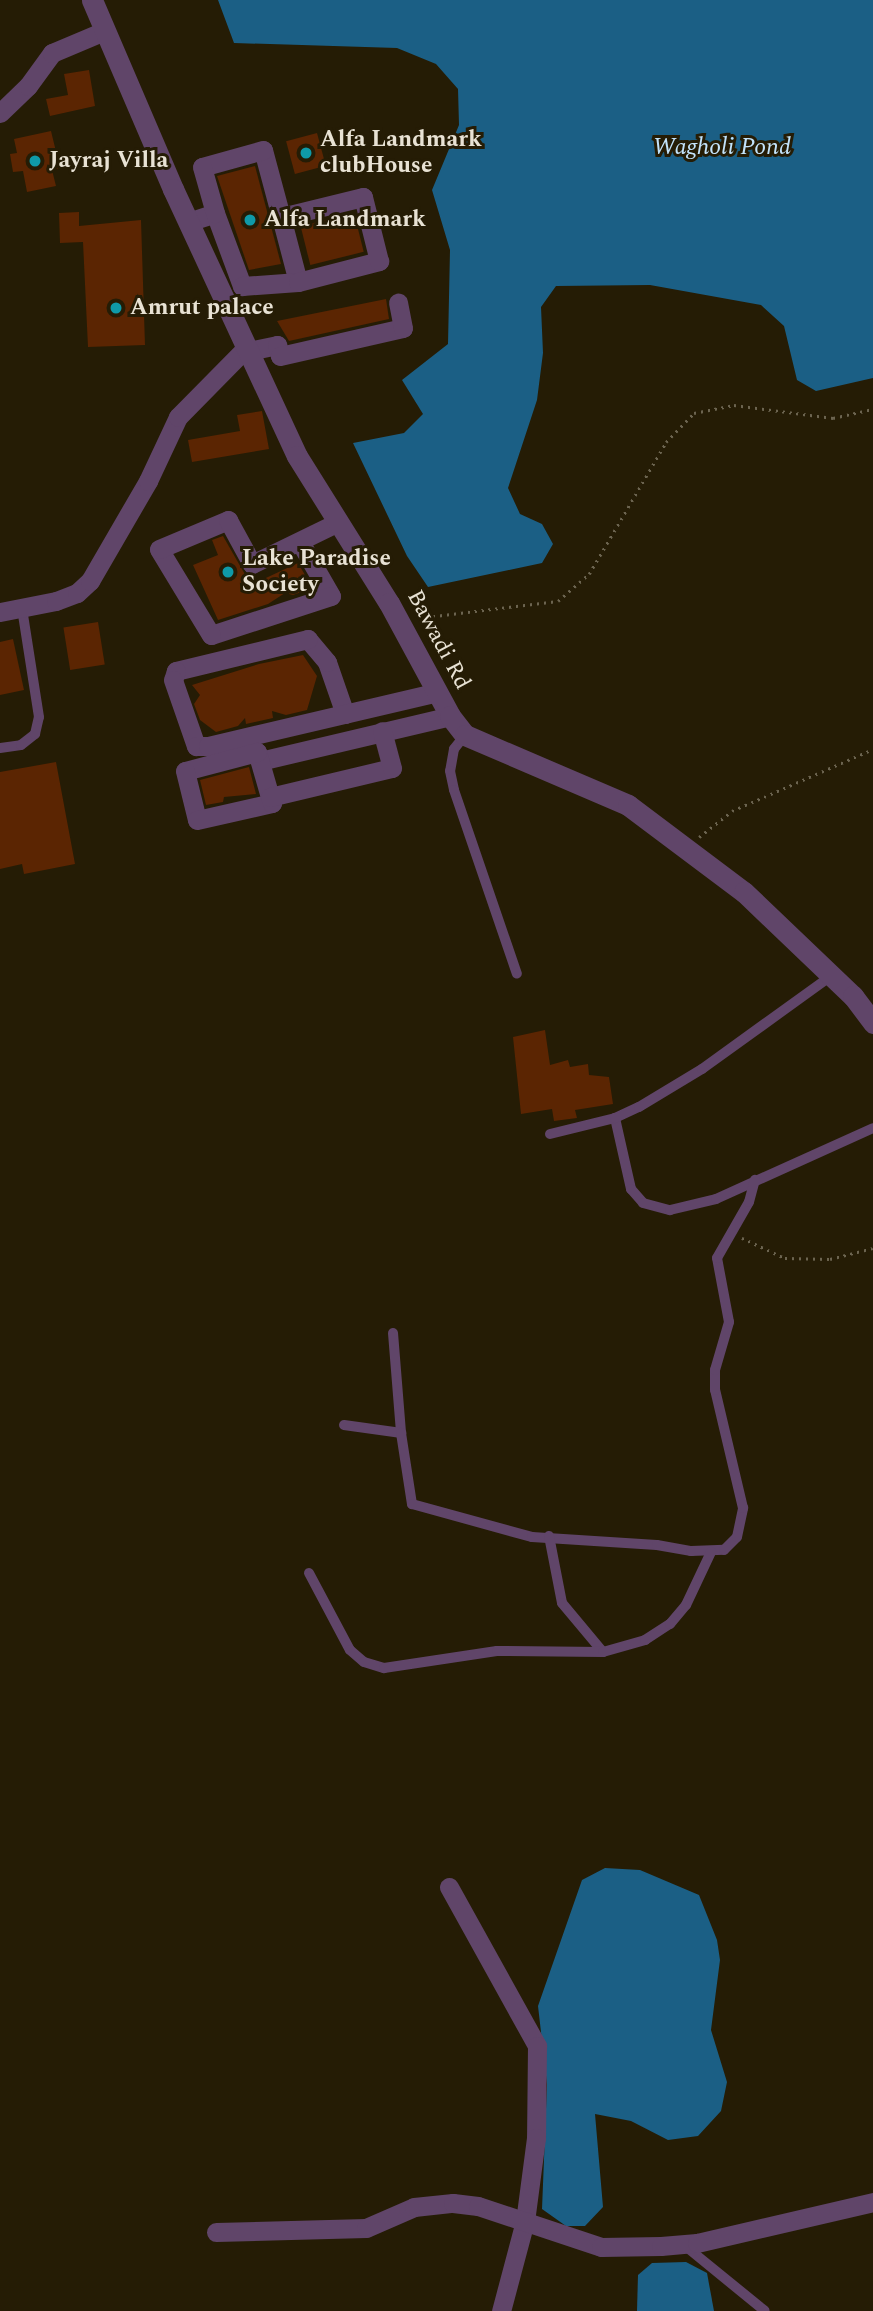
<!DOCTYPE html>
<style>
body{margin:0}
#map{position:relative;width:873px;height:2311px;overflow:hidden;background:#251c05;font-family:Spectral,serif}
div>[style]{position:absolute}
.water>*{inset:0;background:#1b5f85}
.building>*{inset:0;background:#5b2502;transform-origin:0 0}
.path>*{height:2.5px;margin-top:-1.25px;transform-origin:0;background:repeating-linear-gradient(90deg,#6c6450 0 2px,transparent 0 7px)}
.service>*{height:10px;margin:-5px;padding:0 5px;transform-origin:5px;border-radius:5px;background:#604569}
.minor>*{height:19px;margin:-9.5px;padding:0 9.5px;transform-origin:9.5px;border-radius:9.5px;background:#604569}
.tertiary>*{height:21px;margin:-10.5px;padding:0 10.5px;transform-origin:10.5px;border-radius:10.5px;background:#604569}
.dots>*{width:19px;height:19px;translate:-50% -50%;box-sizing:border-box;border:4px solid #251c05;border-radius:50%}
span{translate:-50% -50%;white-space:nowrap;text-align:center;line-height:1.15;-webkit-text-stroke:6px #251c05;paint-order:stroke}
.poi-label{font-size:23px;color:#e8e2d4;font-weight:700}
.left{translate:0 -50%;text-align:left}
.street-label{font-size:23px;color:#e8e2d4}
.water-label{font-size:24px;color:#c2e3fb;font-style:italic}
</style>
<div id="map">
<div class="water">
<i style="clip-path:polygon(218px 0,873px 0,873px 378px,816px 391px,797px 380px,784px 326px,761px 305px,650px 285px,556px 286px,541px 307px,543px 353px,537px 400px,508px 488px,520px 514px,542px 524px,553px 544px,542px 563px,428px 587px,407px 556px,353px 443px,404px 433px,423px 414px,402px 380px,448px 344px,450px 250px,432px 190px,459px 125px,458px 89px,436px 64px,397px 48px,234px 43px)"></i>
<i style="clip-path:polygon(605px 1868px,640px 1870px,699px 1895px,717px 1940px,720px 1960px,711px 2030px,727px 2082px,721px 2111px,698px 2136px,668px 2140px,631px 2121px,595px 2114px,603px 2207px,585px 2226px,566px 2226px,542px 2209px,547px 2084px,538px 2006px,582px 1880px)"></i>
<i style="clip-path:polygon(686px 2262px,707px 2273px,714px 2311px,637px 2311px,638px 2275px,652px 2263px)"></i>
</div>
<div class="building">
<i style="clip-path:polygon(89px 70px,95px 106px,50px 116px,46px 99px,68px 95px,64px 74px)"></i>
<i style="clip-path:polygon(51px 131px,60px 168px,52px 170px,56px 186px,27px 192px,23px 171px,13px 172px,10px 154px,17px 153px,14px 139px)"></i>
<i style="left:317px;top:133px;width:34px;height:32px;rotate:75deg"></i>
<i style="clip-path:polygon(255px 166px,281px 264px,249px 270px,217px 176px)"></i>
<i style="clip-path:polygon(79px 212px,79px 226px,141px 220px,145px 345px,88px 347px,83px 242px,60px 243px,59px 213px)"></i>
<i style="left:354px;top:213px;width:40px;height:55px;rotate:76deg"></i>
<i style="clip-path:polygon(386px 299px,389px 319px,289px 341px,277px 321px)"></i>
<i style="clip-path:polygon(262px 411px,269px 449px,192px 462px,188px 440px,240px 431px,237px 415px)"></i>
<i style="clip-path:polygon(223px 536px,251px 585px,298px 563px,305px 575px,298px 577px,307px 590px,293px 595px,285px 593px,268px 604px,218px 620px,193px 565px,218px 555px,212px 540px)"></i>
<i style="left:98px;top:622px;width:43px;height:35px;rotate:81deg"></i>
<i style="clip-path:polygon(13px 639px,24px 690px,0 695px,0 642px)"></i>
<i style="clip-path:polygon(303px 655px,317px 676px,307px 710px,286px 715px,272px 711px,273px 718px,246px 724px,245px 718px,238px 726px,216px 732px,200px 720px,194px 704px,200px 695px,192px 685px,259px 664px)"></i>
<i style="clip-path:polygon(56px 762px,75px 864px,24px 874px,22px 864px,0 869px,0 772px)"></i>
<i style="clip-path:polygon(249px 767px,256px 794px,224px 797px,223px 802px,206px 805px,200px 780px)"></i>
<i style="clip-path:polygon(545px 1030px,550px 1065px,568px 1060px,570px 1067px,588px 1064px,589px 1075px,609px 1077px,613px 1104px,575px 1110px,577px 1118px,554px 1121px,552px 1109px,521px 1114px,513px 1037px)"></i>
</div>
<div class="path">
<i style="left:419px;top:618px;width:140px;rotate:-7deg"></i>
<i style="left:558px;top:601px;width:41px;rotate:-41.1deg"></i>
<i style="left:589px;top:574px;width:153px;rotate:-59.7deg"></i>
<i style="left:666px;top:442px;width:40px;rotate:-46deg"></i>
<i style="left:694px;top:413px;width:41px;rotate:-11.3deg"></i>
<i style="left:734px;top:405px;width:100px;rotate:7.5deg"></i>
<i style="left:833px;top:418px;width:41px;rotate:-12.7deg"></i>
<i style="left:699px;top:837px;width:42px;rotate:-38.2deg"></i>
<i style="left:732px;top:811px;width:154px;rotate:-23.7deg"></i>
<i style="left:742px;top:1238px;width:47px;rotate:24.9deg"></i>
<i style="left:785px;top:1258px;width:45px;rotate:1.3deg"></i>
<i style="left:830px;top:1259px;width:44px;rotate:-14.3deg"></i>
</div>
<div class="service">
<i style="left:465px;top:735px;width:18px;rotate:128deg"></i>
<i style="left:454px;top:749px;width:22px;rotate:100deg"></i>
<i style="left:450px;top:771px;width:19px;rotate:78deg"></i>
<i style="left:454px;top:790px;width:194px;rotate:71.1deg"></i>
<i style="left:0;top:748px;width:21px;rotate:-8deg"></i>
<i style="left:21px;top:745px;width:18px;rotate:-38deg"></i>
<i style="left:35px;top:734px;width:17px;rotate:-77deg"></i>
<i style="left:39px;top:717px;width:109px;rotate:-98.9deg"></i>
<i style="left:615px;top:1118px;width:73px;rotate:77.3deg"></i>
<i style="left:631px;top:1189px;width:18px;rotate:49deg"></i>
<i style="left:643px;top:1203px;width:28px;rotate:15deg"></i>
<i style="left:670px;top:1210px;width:47px;rotate:-13.4deg"></i>
<i style="left:716px;top:1199px;width:172px;rotate:-24.3deg"></i>
<i style="left:550px;top:1134px;width:67px;rotate:-13.8deg"></i>
<i style="left:615px;top:1118px;width:26px;rotate:-25deg"></i>
<i style="left:639px;top:1107px;width:74px;rotate:-31.1deg"></i>
<i style="left:702px;top:1069px;width:159px;rotate:-35.8deg"></i>
<i style="left:393px;top:1333px;width:100px;rotate:85.4deg"></i>
<i style="left:344px;top:1425px;width:58px;rotate:8deg"></i>
<i style="left:401px;top:1433px;width:72px;rotate:81.2deg"></i>
<i style="left:412px;top:1504px;width:124px;rotate:15.4deg"></i>
<i style="left:532px;top:1537px;width:125px;rotate:3.7deg"></i>
<i style="left:657px;top:1545px;width:35px;rotate:10deg"></i>
<i style="left:691px;top:1551px;width:33px;rotate:-2deg"></i>
<i style="left:724px;top:1550px;width:18px;rotate:-45deg"></i>
<i style="left:737px;top:1537px;width:30px;rotate:-78deg"></i>
<i style="left:743px;top:1508px;width:121px;rotate:-103.3deg"></i>
<i style="left:715px;top:1390px;width:20px;rotate:-90deg"></i>
<i style="left:715px;top:1370px;width:50px;rotate:-73.7deg"></i>
<i style="left:729px;top:1322px;width:65px;rotate:-100.6deg"></i>
<i style="left:717px;top:1258px;width:64px;rotate:-60.3deg"></i>
<i style="left:749px;top:1202px;width:23px;rotate:-75deg"></i>
<i style="left:549px;top:1536px;width:68px;rotate:79deg"></i>
<i style="left:562px;top:1603px;width:64px;rotate:50.1deg"></i>
<i style="left:309px;top:1573px;width:87px;rotate:62deg"></i>
<i style="left:350px;top:1650px;width:18px;rotate:41deg"></i>
<i style="left:364px;top:1662px;width:21px;rotate:17deg"></i>
<i style="left:384px;top:1668px;width:114px;rotate:-8.6deg"></i>
<i style="left:497px;top:1651px;width:106px;rotate:0.5deg"></i>
<i style="left:603px;top:1652px;width:44px;rotate:-15.9deg"></i>
<i style="left:645px;top:1640px;width:30px;rotate:-33deg"></i>
<i style="left:670px;top:1624px;width:25px;rotate:-50deg"></i>
<i style="left:686px;top:1605px;width:59px;rotate:-64.7deg"></i>
<i style="left:684px;top:2245px;width:104px;rotate:39.2deg"></i>
</div>
<div class="minor">
<i style="left:0;top:113px;width:39px;rotate:-44deg"></i>
<i style="left:28px;top:86px;width:41px;rotate:-54deg"></i>
<i style="left:52px;top:53px;width:56px;rotate:-22.9deg"></i>
<i style="left:281px;top:217px;width:67px;rotate:75.3deg"></i>
<i style="left:188px;top:222px;width:28px;rotate:-18deg"></i>
<i style="left:215px;top:213px;width:78px;rotate:69.7deg"></i>
<i style="left:242px;top:286px;width:56px;rotate:-4.1deg"></i>
<i style="left:298px;top:282px;width:84px;rotate:-14.5deg"></i>
<i style="left:379px;top:261px;width:66px;rotate:-104deg"></i>
<i style="left:363px;top:197px;width:84px;rotate:166.3deg"></i>
<i style="left:281px;top:217px;width:69px;rotate:-105deg"></i>
<i style="left:263px;top:150px;width:63px;rotate:164.4deg"></i>
<i style="left:202px;top:167px;width:48px;rotate:74.2deg"></i>
<i style="left:249px;top:351px;width:29px;rotate:-12deg"></i>
<i style="left:277px;top:345px;width:11px;rotate:75deg"></i>
<i style="left:280px;top:356px;width:126px;rotate:-12.8deg"></i>
<i style="left:403px;top:328px;width:26px;rotate:-101deg"></i>
<i style="left:300px;top:542px;width:62px;rotate:60.1deg"></i>
<i style="left:331px;top:596px;width:126px;rotate:162deg"></i>
<i style="left:211px;top:635px;width:100px;rotate:-121.2deg"></i>
<i style="left:159px;top:549px;width:75px;rotate:-22.8deg"></i>
<i style="left:228px;top:520px;width:50px;rotate:61.4deg"></i>
<i style="left:252px;top:564px;width:96px;rotate:-26deg"></i>
<i style="left:0;top:612px;width:57px;rotate:-11.1deg"></i>
<i style="left:56px;top:601px;width:22px;rotate:-21deg"></i>
<i style="left:77px;top:593px;width:18px;rotate:-43deg"></i>
<i style="left:90px;top:581px;width:116px;rotate:-59.9deg"></i>
<i style="left:148px;top:481px;width:71px;rotate:-64.9deg"></i>
<i style="left:178px;top:417px;width:97px;rotate:-45.4deg"></i>
<i style="left:345px;top:714px;width:55px;rotate:-109.1deg"></i>
<i style="left:327px;top:662px;width:30px;rotate:-130deg"></i>
<i style="left:308px;top:639px;width:136px;rotate:166.4deg"></i>
<i style="left:176px;top:671px;width:9px;rotate:108deg"></i>
<i style="left:173px;top:680px;width:70px;rotate:70.8deg"></i>
<i style="left:196px;top:746px;width:12px"></i>
<i style="left:208px;top:746px;width:232px;rotate:-13.2deg"></i>
<i style="left:260px;top:761px;width:195px;rotate:-13.3deg"></i>
<i style="left:270px;top:797px;width:47px;rotate:-106.1deg"></i>
<i style="left:257px;top:752px;width:74px;rotate:165.2deg"></i>
<i style="left:185px;top:771px;width:50px;rotate:76.2deg"></i>
<i style="left:197px;top:820px;width:77px;rotate:-12.8deg"></i>
<i style="left:272px;top:803px;width:6px;rotate:-108deg"></i>
<i style="left:270px;top:797px;width:125px;rotate:-13.4deg"></i>
<i style="left:392px;top:768px;width:38px;rotate:-105deg"></i>
<i style="left:449px;top:1887px;width:182px;rotate:61deg"></i>
<i style="left:537px;top:2046px;width:92px;rotate:90.6deg"></i>
<i style="left:536px;top:2138px;width:84px;rotate:97.5deg"></i>
<i style="left:525px;top:2221px;width:93px;rotate:104.9deg"></i>
<i style="left:216px;top:2232px;width:150px;rotate:-1.5deg"></i>
<i style="left:366px;top:2228px;width:52px;rotate:-23.6deg"></i>
<i style="left:414px;top:2207px;width:39px;rotate:-6deg"></i>
<i style="left:453px;top:2203px;width:25px;rotate:7deg"></i>
<i style="left:478px;top:2206px;width:130px;rotate:18.4deg"></i>
<i style="left:601px;top:2247px;width:60px;rotate:-1deg"></i>
<i style="left:661px;top:2246px;width:36px;rotate:-5deg"></i>
<i style="left:697px;top:2243px;width:181px;rotate:-13.1deg"></i>
</div>
<div class="tertiary">
<i style="left:92px;top:0;width:206px;rotate:66.8deg"></i>
<i style="left:173px;top:189px;width:294px;rotate:65.1deg"></i>
<i style="left:297px;top:456px;width:173px;rotate:58deg"></i>
<i style="left:389px;top:603px;width:128px;rotate:61.6deg"></i>
<i style="left:450px;top:716px;width:24px;rotate:52deg"></i>
<i style="left:465px;top:735px;width:177px;rotate:23.2deg"></i>
<i style="left:628px;top:805px;width:145px;rotate:36.9deg"></i>
<i style="left:744px;top:892px;width:151px;rotate:43.7deg"></i>
<i style="left:853px;top:996px;width:34px;rotate:53deg"></i>
</div>
<div class="dots">
<i style="left:306px;top:153px;background:#0f9aa8"></i>
<i style="left:35px;top:161px;background:#0f9aa8"></i>
<i style="left:250px;top:220px;background:#0f9aa8"></i>
<i style="left:116px;top:308px;background:#0f9aa8"></i>
<i style="left:228px;top:572px;background:#0f9aa8"></i>
</div>
<div class="poi-label">
<span class="left" style="left:320px;top:153px">Alfa Landmark<br>clubHouse</span>
<span class="left" style="left:49px;top:161px">Jayraj Villa</span>
<span class="left" style="left:264px;top:220px">Alfa Landmark</span>
<span class="left" style="left:130px;top:308px">Amrut palace</span>
<span class="left" style="left:242px;top:572px">Lake Paradise<br>Society</span>
</div>
<div class="street-label">
<span style="left:438px;top:640px;rotate:62deg">Bawadi Rd</span>
</div>
<div class="water-label">
<span style="left:722px;top:148px">Wagholi Pond</span>
</div>
</div>
